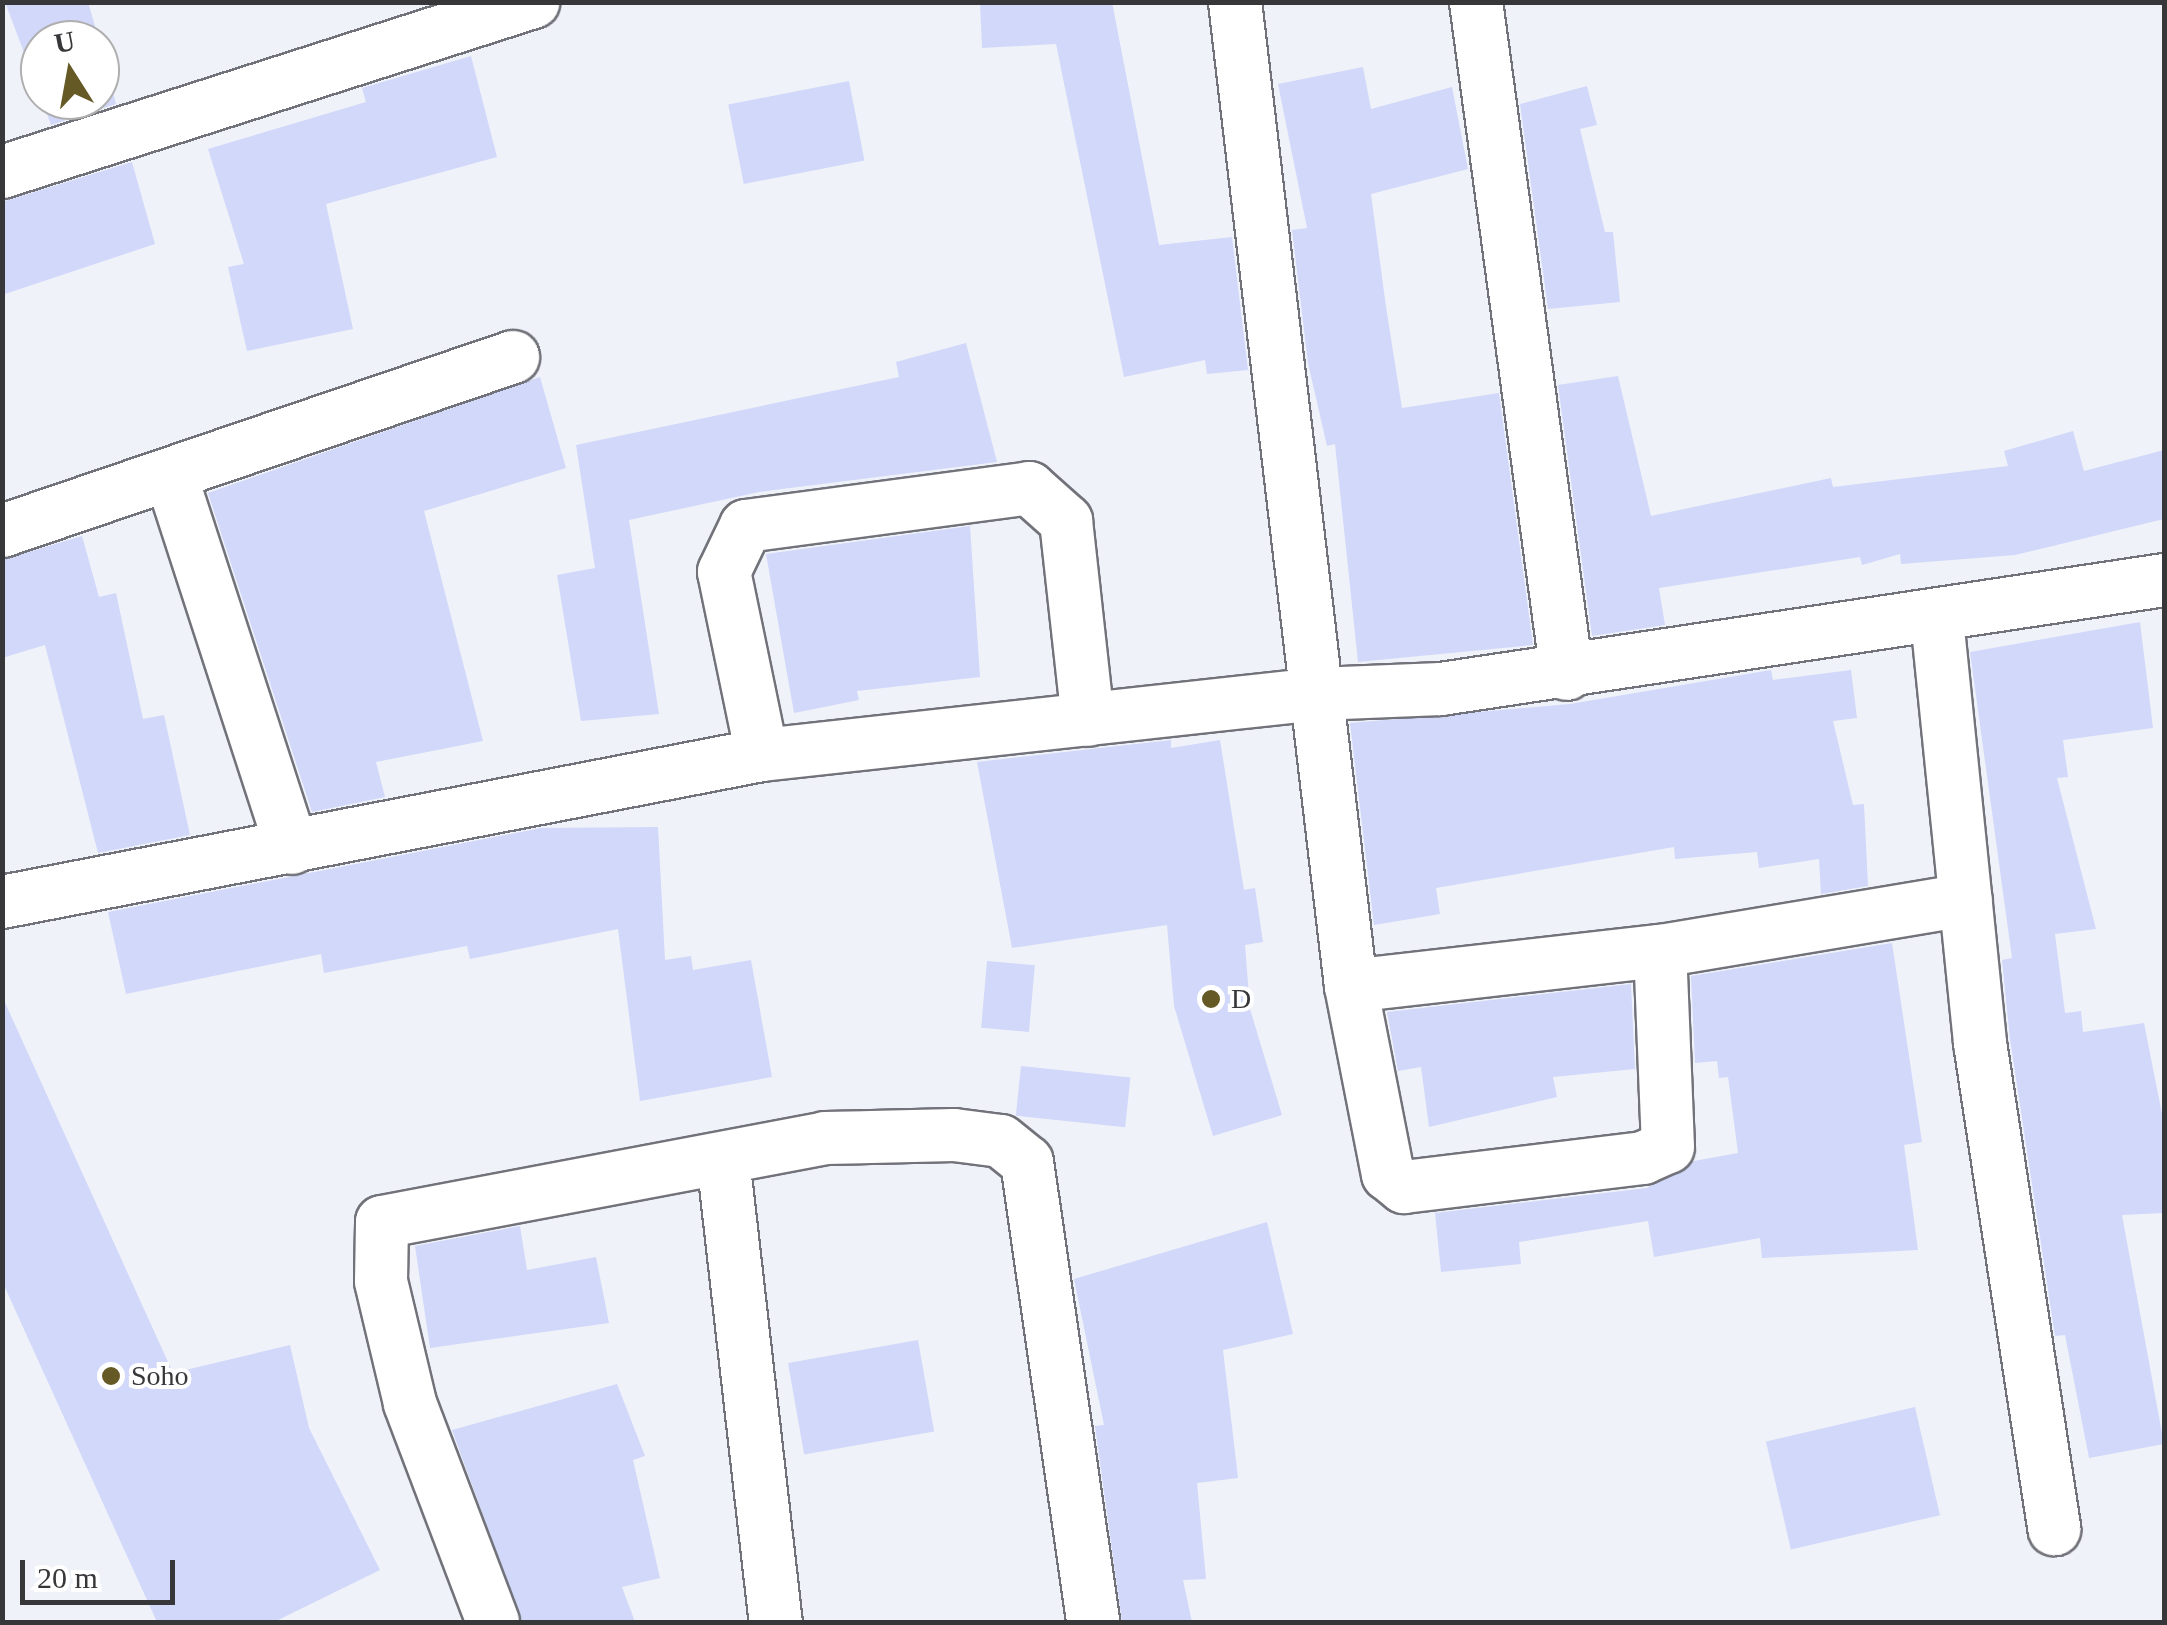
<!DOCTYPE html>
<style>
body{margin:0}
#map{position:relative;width:2167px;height:1625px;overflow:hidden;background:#f0f2f9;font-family:Georgia,serif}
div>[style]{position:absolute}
.building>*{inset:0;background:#d1d8f9;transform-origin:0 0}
.roads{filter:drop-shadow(2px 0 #72737a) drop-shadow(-2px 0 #72737a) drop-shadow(0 2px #72737a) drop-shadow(0 -2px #72737a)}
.street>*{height:52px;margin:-26px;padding:0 26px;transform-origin:26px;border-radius:26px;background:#fff}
.dots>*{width:28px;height:28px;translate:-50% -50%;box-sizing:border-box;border:5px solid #fff;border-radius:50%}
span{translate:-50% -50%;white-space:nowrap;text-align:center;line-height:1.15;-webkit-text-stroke:8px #fff;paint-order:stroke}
.poi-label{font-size:28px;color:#37373a}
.left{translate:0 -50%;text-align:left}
.frame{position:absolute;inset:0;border:5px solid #37373a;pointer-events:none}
.north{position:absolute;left:20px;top:20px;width:100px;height:100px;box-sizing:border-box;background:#fff;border:2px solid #afafb0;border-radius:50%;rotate:349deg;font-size:28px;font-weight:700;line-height:40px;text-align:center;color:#37373a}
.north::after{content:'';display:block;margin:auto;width:35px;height:45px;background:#655926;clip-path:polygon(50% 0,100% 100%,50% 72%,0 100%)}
.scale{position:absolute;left:20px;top:1560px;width:155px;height:45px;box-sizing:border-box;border:5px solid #37373a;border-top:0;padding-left:12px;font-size:30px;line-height:35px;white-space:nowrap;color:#37373a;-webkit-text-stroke:8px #fff;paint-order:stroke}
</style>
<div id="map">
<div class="building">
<i style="clip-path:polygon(5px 2px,88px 2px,99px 40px,40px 40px,40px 95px)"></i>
<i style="clip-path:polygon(980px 2px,1112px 2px,1159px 245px,1232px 237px,1248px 370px,1207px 374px,1205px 360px,1124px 377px,1056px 44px,982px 48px)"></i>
<i style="clip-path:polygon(100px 45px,116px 104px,51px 125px,42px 100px,100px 100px)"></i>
<i style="clip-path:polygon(471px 56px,497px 157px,326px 204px,353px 329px,247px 351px,228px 267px,244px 264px,208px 149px,366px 102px,362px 88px)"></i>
<i style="clip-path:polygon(1363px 67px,1371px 109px,1452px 87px,1468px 169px,1371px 194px,1386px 307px,1402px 408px,1499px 393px,1533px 645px,1358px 662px,1335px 444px,1327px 446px,1308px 363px,1292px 230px,1307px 228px,1278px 84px)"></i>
<i style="left:849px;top:81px;width:81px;height:123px;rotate:79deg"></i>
<i style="clip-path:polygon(1587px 86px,1597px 125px,1580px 129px,1605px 232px,1613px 232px,1620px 302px,1548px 309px,1520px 104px)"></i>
<i style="clip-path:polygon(132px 162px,155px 244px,2px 295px,2px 202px)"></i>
<i style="clip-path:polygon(966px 343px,997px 462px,759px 492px,629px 520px,659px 714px,581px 721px,557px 575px,595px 568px,576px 445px,899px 377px,896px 362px)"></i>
<i style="clip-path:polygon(1618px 376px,1651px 516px,1831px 478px,1833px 487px,2008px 466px,2004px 451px,2073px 431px,2084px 471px,2164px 450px,2164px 519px,2015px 555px,1901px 564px,1900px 554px,1862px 565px,1860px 557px,1659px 588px,1665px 625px,1592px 636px,1558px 385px)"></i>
<i style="clip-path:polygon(540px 377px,566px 468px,424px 511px,483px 741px,376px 762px,385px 797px,312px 812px,208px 493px)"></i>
<i style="clip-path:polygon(970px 526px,980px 677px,857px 691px,859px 700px,794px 713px,766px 554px)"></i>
<i style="clip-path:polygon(82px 536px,99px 597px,116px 593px,143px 719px,164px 715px,190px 835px,98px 853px,45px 645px,2px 658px,2px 560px)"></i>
<i style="clip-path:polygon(2140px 622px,2153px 728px,2063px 740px,2068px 777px,2057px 778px,2096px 929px,2055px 934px,2065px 1013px,2081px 1011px,2083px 1032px,2144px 1023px,2164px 1124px,2164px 1213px,2122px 1215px,2164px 1444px,2089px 1458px,2065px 1335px,2055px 1336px,2010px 1039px,2002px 960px,2012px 958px,1970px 652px)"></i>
<i style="clip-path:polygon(1771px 670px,1773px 680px,1851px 670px,1857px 718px,1833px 721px,1853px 805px,1864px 804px,1868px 886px,1821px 894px,1819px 859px,1759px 868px,1757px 852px,1675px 859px,1674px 847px,1436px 888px,1440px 914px,1374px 925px,1350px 723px,1570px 704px)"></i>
<i style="clip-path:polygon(1171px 740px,1171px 748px,1220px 740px,1244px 890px,1255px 888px,1263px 942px,1245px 945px,1250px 1009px,1282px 1115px,1213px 1136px,1174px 1006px,1167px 925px,1012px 948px,977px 762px)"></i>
<i style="clip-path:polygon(658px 827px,665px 960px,691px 956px,693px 970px,751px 960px,772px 1077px,640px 1101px,618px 929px,470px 959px,467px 946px,324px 973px,321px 954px,126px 994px,108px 912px,541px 828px)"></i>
<i style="clip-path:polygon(1892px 943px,1922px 1142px,1904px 1145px,1918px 1250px,1762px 1258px,1760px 1238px,1654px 1257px,1648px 1221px,1519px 1242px,1521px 1264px,1441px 1272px,1435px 1213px,1647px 1188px,1694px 1161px,1738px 1153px,1728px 1077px,1719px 1078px,1717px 1061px,1695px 1063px,1691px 976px)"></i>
<i style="left:987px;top:961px;width:48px;height:67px;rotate:5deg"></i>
<i style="clip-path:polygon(1631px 984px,1635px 1069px,1553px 1077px,1557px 1097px,1429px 1127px,1421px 1067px,1398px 1071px,1387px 1012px)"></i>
<i style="clip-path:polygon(2px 996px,173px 1373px,290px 1345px,309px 1428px,380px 1570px,274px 1622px,157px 1622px,2px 1281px)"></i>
<i style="left:1021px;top:1066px;width:110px;height:50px;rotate:6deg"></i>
<i style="clip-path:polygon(1267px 1222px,1293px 1334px,1223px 1350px,1238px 1478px,1197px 1483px,1206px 1579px,1183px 1580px,1192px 1622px,1122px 1622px,1095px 1426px,1104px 1425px,1074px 1279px)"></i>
<i style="clip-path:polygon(520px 1226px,527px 1270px,596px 1257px,609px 1323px,430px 1348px,415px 1246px)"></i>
<i style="left:918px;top:1340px;width:93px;height:132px;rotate:80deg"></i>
<i style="clip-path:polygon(617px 1384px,645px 1456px,633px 1460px,660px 1578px,622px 1587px,635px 1622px,522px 1622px,452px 1430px)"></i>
<i style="left:1915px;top:1407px;width:111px;height:153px;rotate:77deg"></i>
</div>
<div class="roads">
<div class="street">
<i style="left:1235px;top:2px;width:991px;rotate:83.28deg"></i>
<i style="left:1351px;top:986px;width:311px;rotate:-6.5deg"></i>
<i style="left:1660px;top:951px;width:310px;rotate:-9.5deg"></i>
<i style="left:1476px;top:2px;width:678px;rotate:82.29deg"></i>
<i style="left:2px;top:172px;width:558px;rotate:-17.75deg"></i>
<i style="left:171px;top:476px;width:391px;rotate:72deg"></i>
<i style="left:2px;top:531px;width:540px;rotate:-18.8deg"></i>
<i style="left:1937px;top:619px;width:426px;rotate:84.2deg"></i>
<i style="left:1980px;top:1043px;width:492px;rotate:81.3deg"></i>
<i style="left:762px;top:755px;width:187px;rotate:-101.7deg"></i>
<i style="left:724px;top:572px;width:51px;rotate:-64.4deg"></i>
<i style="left:746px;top:526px;width:286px;rotate:-7.6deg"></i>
<i style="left:1029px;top:488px;width:50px;rotate:41.7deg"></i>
<i style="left:1066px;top:521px;width:200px;rotate:83.7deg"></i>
<i style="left:2px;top:902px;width:774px;rotate:-10.95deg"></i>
<i style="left:762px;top:755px;width:558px;rotate:-6.27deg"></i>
<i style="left:1317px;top:694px;width:124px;rotate:-2.3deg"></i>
<i style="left:1441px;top:689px;width:731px;rotate:-8.57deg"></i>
<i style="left:1351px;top:986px;width:192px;rotate:78.9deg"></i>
<i style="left:1388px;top:1174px;width:21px;rotate:39deg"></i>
<i style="left:1404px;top:1187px;width:241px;rotate:-6.9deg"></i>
<i style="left:1643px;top:1158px;width:27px;rotate:-24deg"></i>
<i style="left:1668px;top:1147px;width:196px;rotate:-92.3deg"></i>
<i style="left:723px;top:1159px;width:466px;rotate:83.5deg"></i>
<i style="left:493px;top:1622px;width:234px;rotate:-110.8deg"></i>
<i style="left:410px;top:1403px;width:125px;rotate:-103.4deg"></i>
<i style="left:381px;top:1281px;width:59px;rotate:-89deg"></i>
<i style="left:382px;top:1222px;width:451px;rotate:-10.7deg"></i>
<i style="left:825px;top:1138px;width:129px;rotate:-1.3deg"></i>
<i style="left:954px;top:1135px;width:47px;rotate:7.3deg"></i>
<i style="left:1001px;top:1141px;width:33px;rotate:39deg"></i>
<i style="left:1027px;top:1162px;width:465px;rotate:81.8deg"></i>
</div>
</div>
<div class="dots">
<i style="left:1211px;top:999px;background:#655926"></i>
<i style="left:111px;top:1376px;background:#655926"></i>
</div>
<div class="poi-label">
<span class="left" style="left:1231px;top:999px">D</span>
<span class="left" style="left:131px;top:1376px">Soho</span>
</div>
<div class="frame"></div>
<div class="north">U</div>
<div class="scale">20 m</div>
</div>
